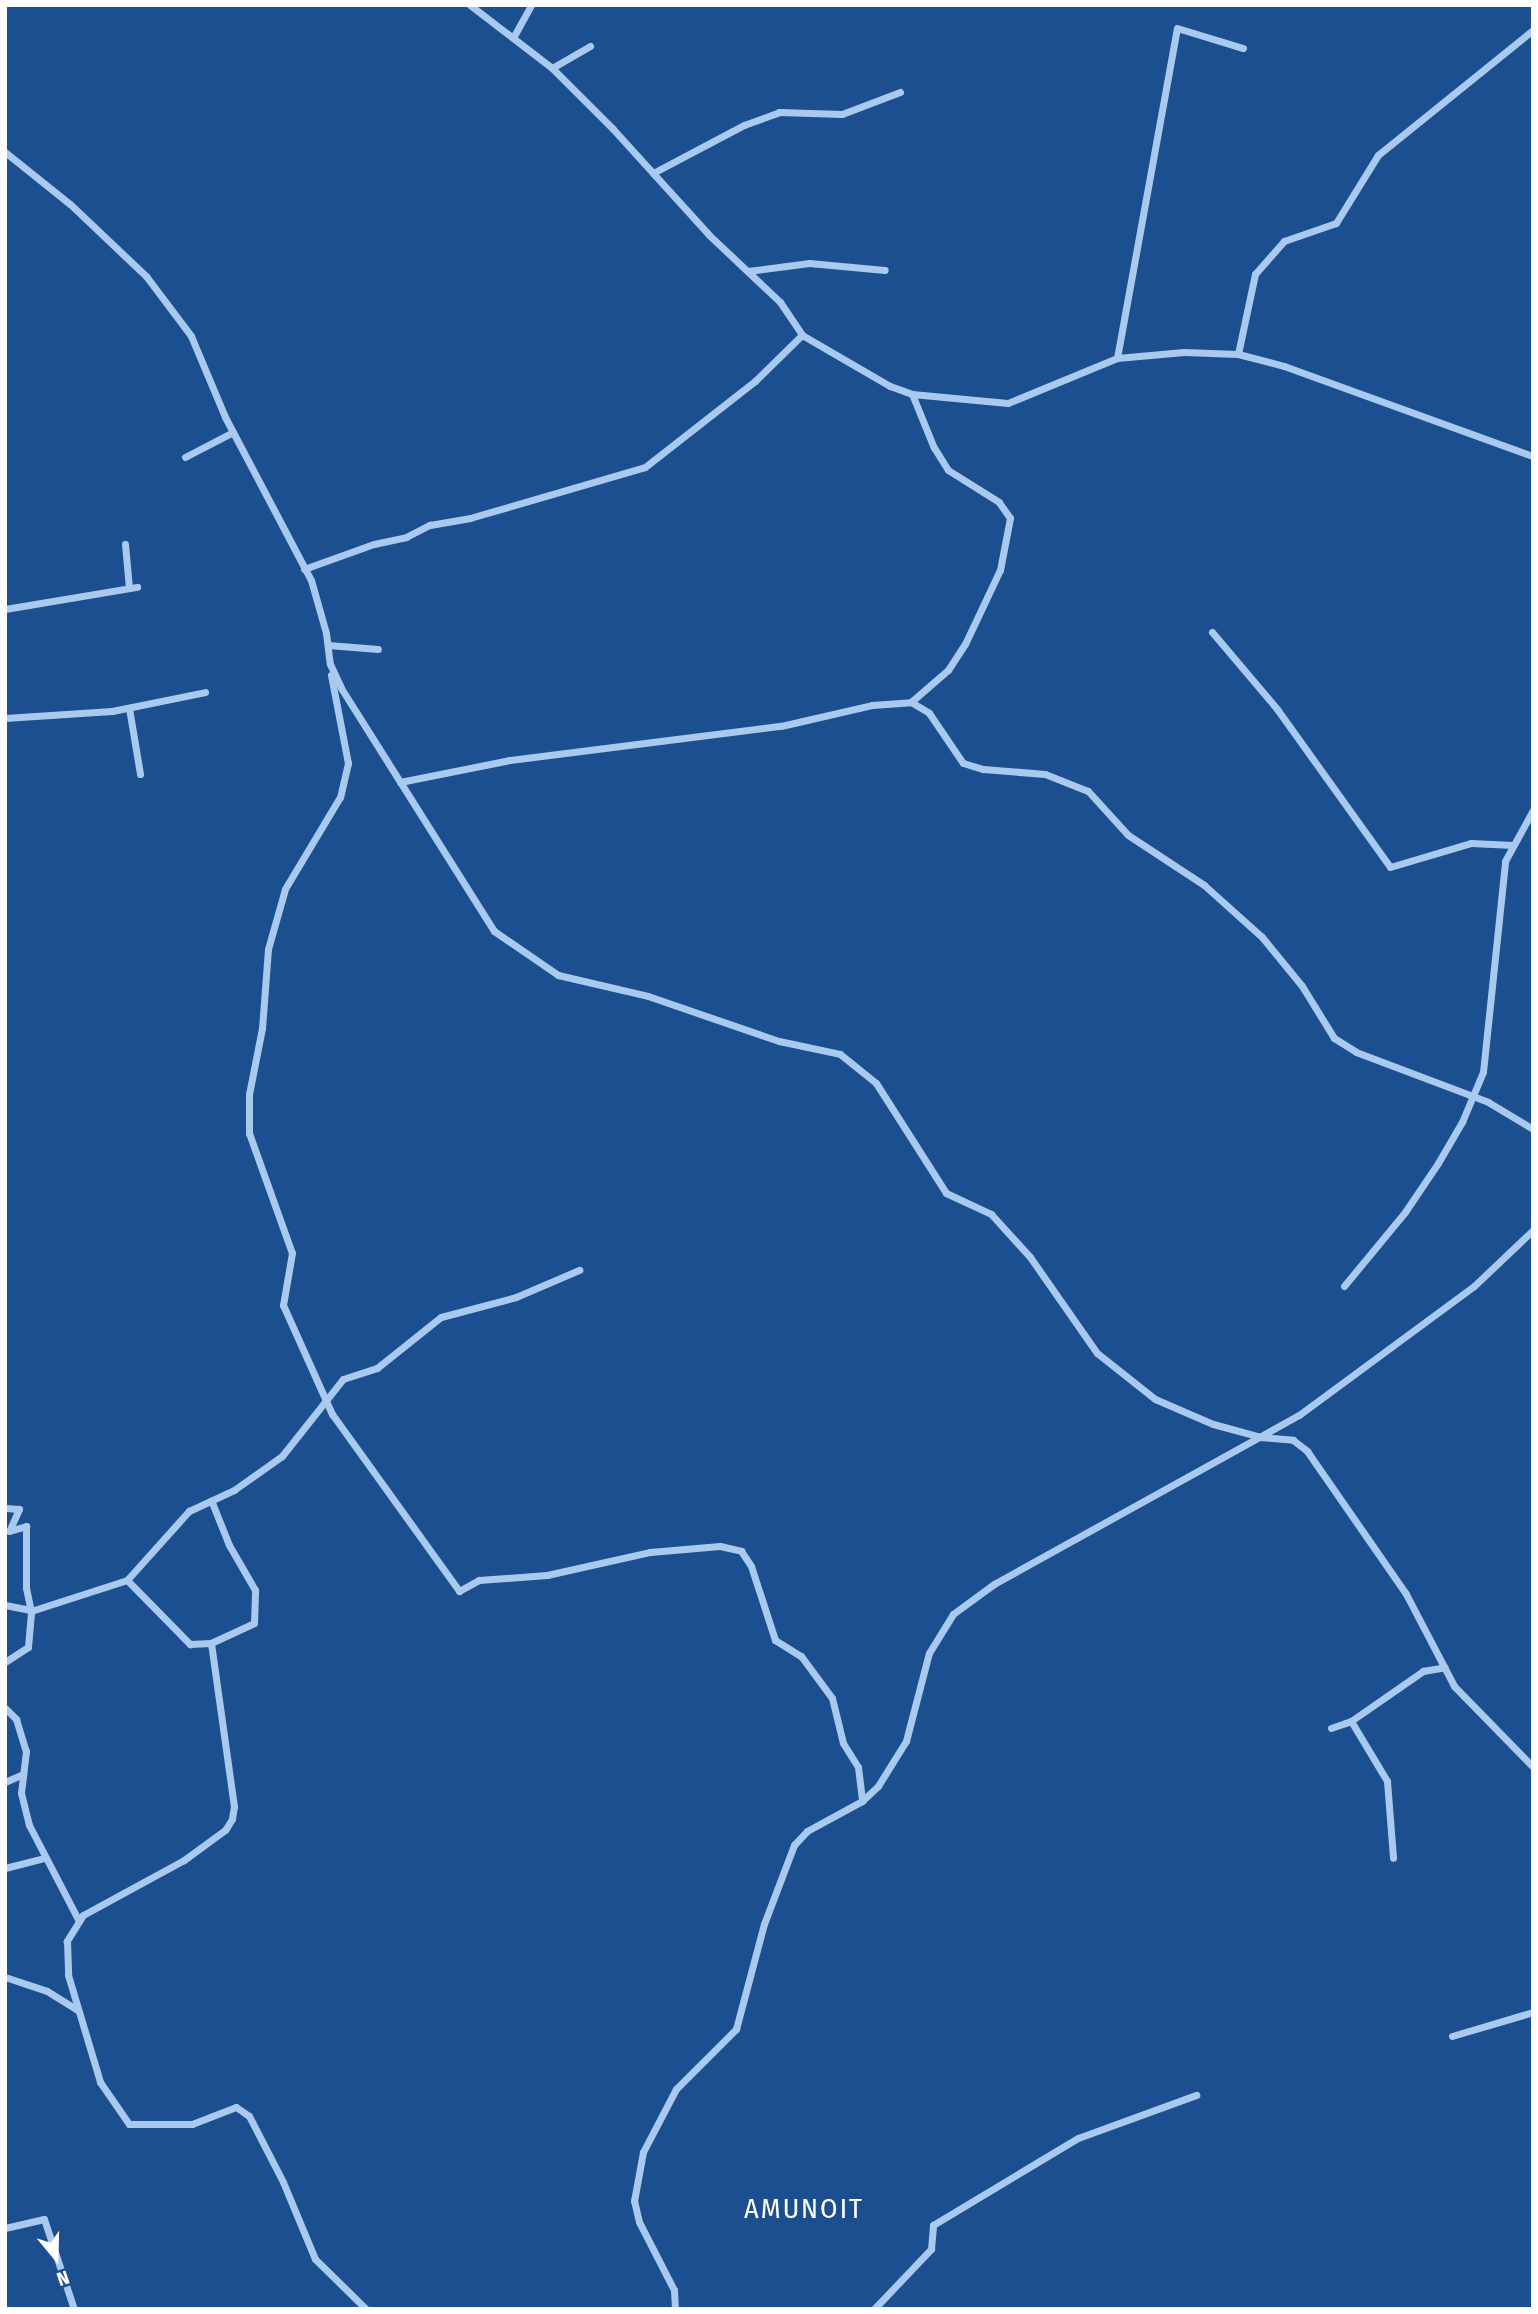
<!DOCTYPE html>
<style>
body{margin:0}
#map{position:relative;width:1538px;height:2314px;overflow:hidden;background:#1b4f8f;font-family:"Fira Sans Condensed",sans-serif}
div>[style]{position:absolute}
.street>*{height:7px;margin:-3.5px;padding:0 3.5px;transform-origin:3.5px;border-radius:3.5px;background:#a9c9ee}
span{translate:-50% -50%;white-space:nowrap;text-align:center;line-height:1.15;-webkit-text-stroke:5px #1b4f8f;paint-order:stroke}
.quarter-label{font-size:28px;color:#fff;letter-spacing:2px}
.frame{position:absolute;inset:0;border:7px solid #fff;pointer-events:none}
.north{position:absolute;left:21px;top:2223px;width:70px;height:70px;-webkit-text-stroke:5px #1b4f8f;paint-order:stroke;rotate:161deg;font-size:19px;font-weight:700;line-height:28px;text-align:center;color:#fff}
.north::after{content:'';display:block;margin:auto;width:24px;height:32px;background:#fff;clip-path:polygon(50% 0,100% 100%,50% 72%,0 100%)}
</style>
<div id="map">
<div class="street">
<i style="left:470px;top:5px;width:103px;rotate:37.5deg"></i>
<i style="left:552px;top:68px;width:86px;rotate:45deg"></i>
<i style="left:613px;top:129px;width:143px;rotate:47.8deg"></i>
<i style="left:709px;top:235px;width:98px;rotate:43.3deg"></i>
<i style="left:780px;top:302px;width:40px;rotate:56deg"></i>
<i style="left:802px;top:335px;width:102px;rotate:30.1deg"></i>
<i style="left:890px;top:386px;width:23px;rotate:20deg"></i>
<i style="left:912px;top:394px;width:96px;rotate:5.4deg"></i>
<i style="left:1008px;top:403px;width:118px;rotate:-22.4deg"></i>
<i style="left:1117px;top:358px;width:67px;rotate:-5.1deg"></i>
<i style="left:1184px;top:352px;width:54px;rotate:2.1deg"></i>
<i style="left:1238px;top:354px;width:48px;rotate:14.6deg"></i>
<i style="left:1284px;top:366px;width:265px;rotate:19.9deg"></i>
<i style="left:514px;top:36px;width:35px;rotate:-61deg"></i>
<i style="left:552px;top:68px;width:44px;rotate:-30.1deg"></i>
<i style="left:5px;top:152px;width:83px;rotate:38.7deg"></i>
<i style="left:70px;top:204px;width:105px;rotate:43.5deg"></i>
<i style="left:146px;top:276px;width:75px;rotate:53.1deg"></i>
<i style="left:191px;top:336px;width:88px;rotate:67.2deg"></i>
<i style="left:225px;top:417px;width:184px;rotate:62.2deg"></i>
<i style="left:311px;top:580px;width:55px;rotate:74.2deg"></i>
<i style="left:326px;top:633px;width:31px;rotate:83deg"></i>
<i style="left:330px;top:664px;width:26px;rotate:65deg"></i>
<i style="left:341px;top:688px;width:287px;rotate:57.8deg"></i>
<i style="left:494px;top:931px;width:78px;rotate:34.5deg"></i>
<i style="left:558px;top:975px;width:92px;rotate:13.1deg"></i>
<i style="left:648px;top:996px;width:139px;rotate:19deg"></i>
<i style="left:779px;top:1041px;width:62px;rotate:12deg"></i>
<i style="left:840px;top:1054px;width:46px;rotate:38.9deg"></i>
<i style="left:876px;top:1083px;width:130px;rotate:57.5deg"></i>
<i style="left:946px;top:1193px;width:50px;rotate:25deg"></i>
<i style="left:991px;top:1214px;width:58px;rotate:47.8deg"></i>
<i style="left:1030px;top:1257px;width:117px;rotate:55.1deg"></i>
<i style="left:1097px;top:1353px;width:74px;rotate:38.4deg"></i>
<i style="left:1155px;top:1399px;width:63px;rotate:23.3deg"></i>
<i style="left:1213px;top:1424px;width:50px;rotate:15.2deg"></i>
<i style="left:1261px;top:1437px;width:32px;rotate:5deg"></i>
<i style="left:1293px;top:1440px;width:18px;rotate:38deg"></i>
<i style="left:1307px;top:1451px;width:174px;rotate:55.3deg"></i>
<i style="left:1406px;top:1594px;width:104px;rotate:62.4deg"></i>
<i style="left:1454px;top:1686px;width:113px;rotate:45.7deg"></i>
<i style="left:653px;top:173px;width:103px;rotate:-27.8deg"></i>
<i style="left:744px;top:125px;width:37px;rotate:-20deg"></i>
<i style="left:779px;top:112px;width:63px;rotate:1.8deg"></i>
<i style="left:842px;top:114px;width:62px;rotate:-20.8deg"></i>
<i style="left:748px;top:271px;width:62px;rotate:-7.5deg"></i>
<i style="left:809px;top:263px;width:76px;rotate:5.3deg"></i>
<i style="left:1238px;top:354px;width:82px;rotate:-78deg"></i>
<i style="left:1255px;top:274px;width:44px;rotate:-48.7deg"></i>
<i style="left:1284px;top:241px;width:55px;rotate:-19.1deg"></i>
<i style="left:1336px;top:223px;width:80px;rotate:-58.3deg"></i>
<i style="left:1378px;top:155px;width:199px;rotate:-38.9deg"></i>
<i style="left:1117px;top:358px;width:335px;rotate:-79.7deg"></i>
<i style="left:1177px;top:28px;width:69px;rotate:16.9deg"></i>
<i style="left:185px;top:457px;width:54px;rotate:-27.5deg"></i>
<i style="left:125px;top:544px;width:44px;rotate:84.8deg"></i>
<i style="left:304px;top:569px;width:74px;rotate:-19.7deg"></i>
<i style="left:374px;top:544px;width:33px;rotate:-12deg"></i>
<i style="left:406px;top:537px;width:27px;rotate:-27deg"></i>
<i style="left:430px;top:525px;width:41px;rotate:-9.9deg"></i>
<i style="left:470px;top:518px;width:182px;rotate:-16.2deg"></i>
<i style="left:645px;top:467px;width:140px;rotate:-38deg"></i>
<i style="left:755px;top:381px;width:66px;rotate:-44.4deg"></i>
<i style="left:5px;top:609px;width:134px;rotate:-9.5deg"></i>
<i style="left:1212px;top:632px;width:101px;rotate:49.8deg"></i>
<i style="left:1277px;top:709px;width:194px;rotate:54.4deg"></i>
<i style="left:1390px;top:867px;width:84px;rotate:-16.5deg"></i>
<i style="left:1471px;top:843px;width:42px;rotate:2.7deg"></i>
<i style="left:328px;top:645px;width:50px;rotate:4.6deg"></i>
<i style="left:331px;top:675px;width:90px;rotate:79.1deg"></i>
<i style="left:348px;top:763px;width:35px;rotate:103deg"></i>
<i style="left:340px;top:797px;width:107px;rotate:120.9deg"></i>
<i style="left:285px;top:889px;width:62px;rotate:105.8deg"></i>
<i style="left:268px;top:949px;width:79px;rotate:94.3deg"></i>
<i style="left:262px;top:1028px;width:67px;rotate:101.1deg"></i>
<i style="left:249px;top:1094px;width:39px;rotate:90deg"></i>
<i style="left:249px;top:1133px;width:127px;rotate:70.3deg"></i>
<i style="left:292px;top:1253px;width:53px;rotate:99.8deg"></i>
<i style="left:283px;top:1305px;width:120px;rotate:65.8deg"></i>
<i style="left:332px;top:1414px;width:218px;rotate:54.3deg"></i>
<i style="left:459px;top:1591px;width:23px;rotate:-29deg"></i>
<i style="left:479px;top:1580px;width:68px;rotate:-4.2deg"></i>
<i style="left:547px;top:1575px;width:106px;rotate:-12.6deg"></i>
<i style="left:650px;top:1552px;width:70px;rotate:-4.9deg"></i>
<i style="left:720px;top:1546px;width:22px;rotate:13deg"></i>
<i style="left:741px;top:1551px;width:18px;rotate:56deg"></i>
<i style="left:751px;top:1566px;width:78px;rotate:72deg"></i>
<i style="left:775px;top:1640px;width:31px;rotate:32deg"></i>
<i style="left:801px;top:1656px;width:52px;rotate:53.6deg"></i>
<i style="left:832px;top:1698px;width:46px;rotate:76.3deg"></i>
<i style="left:843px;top:1743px;width:28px;rotate:58deg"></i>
<i style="left:858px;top:1767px;width:34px;rotate:83deg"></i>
<i style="left:911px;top:702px;width:49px;rotate:-40.9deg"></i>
<i style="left:948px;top:670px;width:31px;rotate:-57deg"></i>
<i style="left:965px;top:644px;width:82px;rotate:-64.7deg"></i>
<i style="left:1000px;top:570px;width:53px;rotate:-79.1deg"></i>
<i style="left:1010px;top:518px;width:19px;rotate:-125deg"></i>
<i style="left:999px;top:502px;width:60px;rotate:-147.9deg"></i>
<i style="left:948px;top:470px;width:26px;rotate:-122deg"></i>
<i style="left:934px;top:448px;width:58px;rotate:-112.2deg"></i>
<i style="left:129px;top:708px;width:67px;rotate:80.5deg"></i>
<i style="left:5px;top:718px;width:107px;rotate:-3.7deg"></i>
<i style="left:112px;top:711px;width:95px;rotate:-11.5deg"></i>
<i style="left:400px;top:782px;width:112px;rotate:-11.3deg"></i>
<i style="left:510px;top:760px;width:273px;rotate:-7.2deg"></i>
<i style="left:781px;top:726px;width:93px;rotate:-13deg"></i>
<i style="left:872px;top:705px;width:39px;rotate:-4deg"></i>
<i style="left:911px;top:702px;width:21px;rotate:31deg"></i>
<i style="left:929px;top:713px;width:60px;rotate:55.8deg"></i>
<i style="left:963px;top:763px;width:21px;rotate:17deg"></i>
<i style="left:983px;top:769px;width:62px;rotate:4.6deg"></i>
<i style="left:1045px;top:774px;width:46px;rotate:21.6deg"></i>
<i style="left:1088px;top:791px;width:59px;rotate:47.7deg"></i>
<i style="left:1128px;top:835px;width:91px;rotate:33.3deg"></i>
<i style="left:1204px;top:885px;width:78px;rotate:41.9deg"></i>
<i style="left:1262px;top:937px;width:63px;rotate:50.8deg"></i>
<i style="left:1302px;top:986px;width:61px;rotate:58.4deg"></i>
<i style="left:1334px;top:1038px;width:26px;rotate:32deg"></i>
<i style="left:1356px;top:1052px;width:141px;rotate:20.7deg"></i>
<i style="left:1488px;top:1102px;width:52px;rotate:31deg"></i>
<i style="left:1344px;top:1286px;width:96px;rotate:-50.5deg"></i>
<i style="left:1405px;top:1212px;width:59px;rotate:-56deg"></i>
<i style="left:1438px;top:1163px;width:48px;rotate:-59.7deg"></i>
<i style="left:1462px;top:1122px;width:54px;rotate:-67.2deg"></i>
<i style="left:1483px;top:1072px;width:212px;rotate:-84deg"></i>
<i style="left:1505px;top:861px;width:58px;rotate:-61.2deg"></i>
<i style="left:5px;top:1508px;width:14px;rotate:4deg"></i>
<i style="left:19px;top:1509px;width:24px;rotate:114deg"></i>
<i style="left:9px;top:1531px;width:18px;rotate:-16deg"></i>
<i style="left:26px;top:1526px;width:62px;rotate:90deg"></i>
<i style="left:26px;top:1588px;width:24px;rotate:78deg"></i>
<i style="left:127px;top:1580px;width:90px;rotate:45.5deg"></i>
<i style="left:190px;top:1644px;width:21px;rotate:-3deg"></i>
<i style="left:211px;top:1643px;width:47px;rotate:-24.9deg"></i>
<i style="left:254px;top:1623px;width:33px;rotate:-88deg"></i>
<i style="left:255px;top:1590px;width:52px;rotate:-120deg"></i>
<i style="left:229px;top:1545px;width:48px;rotate:-111.8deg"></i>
<i style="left:5px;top:1605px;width:26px;rotate:11deg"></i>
<i style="left:211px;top:1643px;width:165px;rotate:82deg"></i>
<i style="left:234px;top:1806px;width:13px;rotate:99deg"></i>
<i style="left:232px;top:1819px;width:13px;rotate:122deg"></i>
<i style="left:225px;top:1830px;width:51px;rotate:143.8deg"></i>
<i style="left:184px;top:1860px;width:115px;rotate:151.4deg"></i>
<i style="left:83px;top:1915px;width:31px;rotate:122deg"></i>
<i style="left:67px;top:1941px;width:34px;rotate:88deg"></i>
<i style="left:68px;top:1975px;width:112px;rotate:73.3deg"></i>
<i style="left:100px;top:2082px;width:51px;rotate:55.4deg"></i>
<i style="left:129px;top:2124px;width:63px"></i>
<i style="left:192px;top:2124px;width:47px;rotate:-21.1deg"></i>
<i style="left:236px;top:2107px;width:16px;rotate:35deg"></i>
<i style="left:249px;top:2116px;width:74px;rotate:62.7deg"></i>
<i style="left:283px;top:2182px;width:83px;rotate:67.4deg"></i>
<i style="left:315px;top:2259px;width:71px;rotate:44.4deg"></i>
<i style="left:5px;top:1662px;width:27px;rotate:-33deg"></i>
<i style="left:28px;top:1647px;width:36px;rotate:-85deg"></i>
<i style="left:31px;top:1611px;width:101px;rotate:-17.9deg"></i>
<i style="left:127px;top:1580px;width:93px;rotate:-48.1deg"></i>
<i style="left:189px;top:1511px;width:50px;rotate:-25deg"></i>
<i style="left:234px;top:1490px;width:59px;rotate:-35.3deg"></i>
<i style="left:282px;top:1456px;width:98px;rotate:-51.6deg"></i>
<i style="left:343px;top:1379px;width:36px;rotate:-18deg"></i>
<i style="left:377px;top:1368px;width:82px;rotate:-38.6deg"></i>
<i style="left:441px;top:1317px;width:78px;rotate:-14.9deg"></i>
<i style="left:516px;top:1297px;width:69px;rotate:-23.2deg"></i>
<i style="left:5px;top:1708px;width:16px;rotate:45deg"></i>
<i style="left:16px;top:1719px;width:34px;rotate:73deg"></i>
<i style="left:26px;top:1751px;width:42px;rotate:96.8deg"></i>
<i style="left:21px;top:1793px;width:33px;rotate:76deg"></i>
<i style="left:29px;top:1825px;width:108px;rotate:62.5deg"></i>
<i style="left:1351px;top:1721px;width:70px;rotate:59deg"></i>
<i style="left:1387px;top:1781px;width:77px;rotate:85.5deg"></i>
<i style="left:1331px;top:1728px;width:21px;rotate:-19deg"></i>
<i style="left:1351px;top:1721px;width:88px;rotate:-34.8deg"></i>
<i style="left:1423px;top:1671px;width:22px;rotate:-10deg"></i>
<i style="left:5px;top:1782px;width:20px;rotate:-24deg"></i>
<i style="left:5px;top:1868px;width:40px;rotate:-14.4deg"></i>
<i style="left:5px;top:1977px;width:44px;rotate:18.4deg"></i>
<i style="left:47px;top:1991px;width:36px;rotate:32deg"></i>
<i style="left:1452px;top:2036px;width:84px;rotate:-16.5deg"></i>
<i style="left:5px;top:2228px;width:40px;rotate:-13deg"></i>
<i style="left:44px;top:2219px;width:95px;rotate:71.6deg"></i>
<i style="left:675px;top:2309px;width:19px;rotate:-93deg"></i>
<i style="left:674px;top:2290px;width:76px;rotate:-117.2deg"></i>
<i style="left:639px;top:2222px;width:22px;rotate:-103deg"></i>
<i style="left:634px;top:2201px;width:50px;rotate:-79.6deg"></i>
<i style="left:643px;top:2152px;width:71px;rotate:-62.4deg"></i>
<i style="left:676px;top:2089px;width:85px;rotate:-45deg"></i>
<i style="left:736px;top:2029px;width:109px;rotate:-75.1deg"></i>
<i style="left:764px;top:1924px;width:85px;rotate:-69.2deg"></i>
<i style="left:794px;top:1845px;width:19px;rotate:-47deg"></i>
<i style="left:807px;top:1831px;width:63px;rotate:-28.6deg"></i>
<i style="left:862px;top:1801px;width:22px;rotate:-43deg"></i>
<i style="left:878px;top:1786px;width:53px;rotate:-58.1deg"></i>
<i style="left:906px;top:1741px;width:91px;rotate:-75.4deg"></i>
<i style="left:929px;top:1653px;width:46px;rotate:-58.4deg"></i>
<i style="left:953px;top:1614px;width:51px;rotate:-36.2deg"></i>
<i style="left:994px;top:1584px;width:349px;rotate:-29deg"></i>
<i style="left:1299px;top:1415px;width:217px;rotate:-36.4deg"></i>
<i style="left:1474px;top:1286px;width:81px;rotate:-43.5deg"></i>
<i style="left:874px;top:2309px;width:83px;rotate:-46.5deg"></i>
<i style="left:931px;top:2249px;width:24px;rotate:-85deg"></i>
<i style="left:933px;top:2225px;width:169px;rotate:-31deg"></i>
<i style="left:1078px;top:2138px;width:126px;rotate:-20deg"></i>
</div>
<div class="quarter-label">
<span style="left:804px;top:2209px">AMUNOIT</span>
</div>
<div class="frame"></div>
<div class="north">N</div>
</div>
